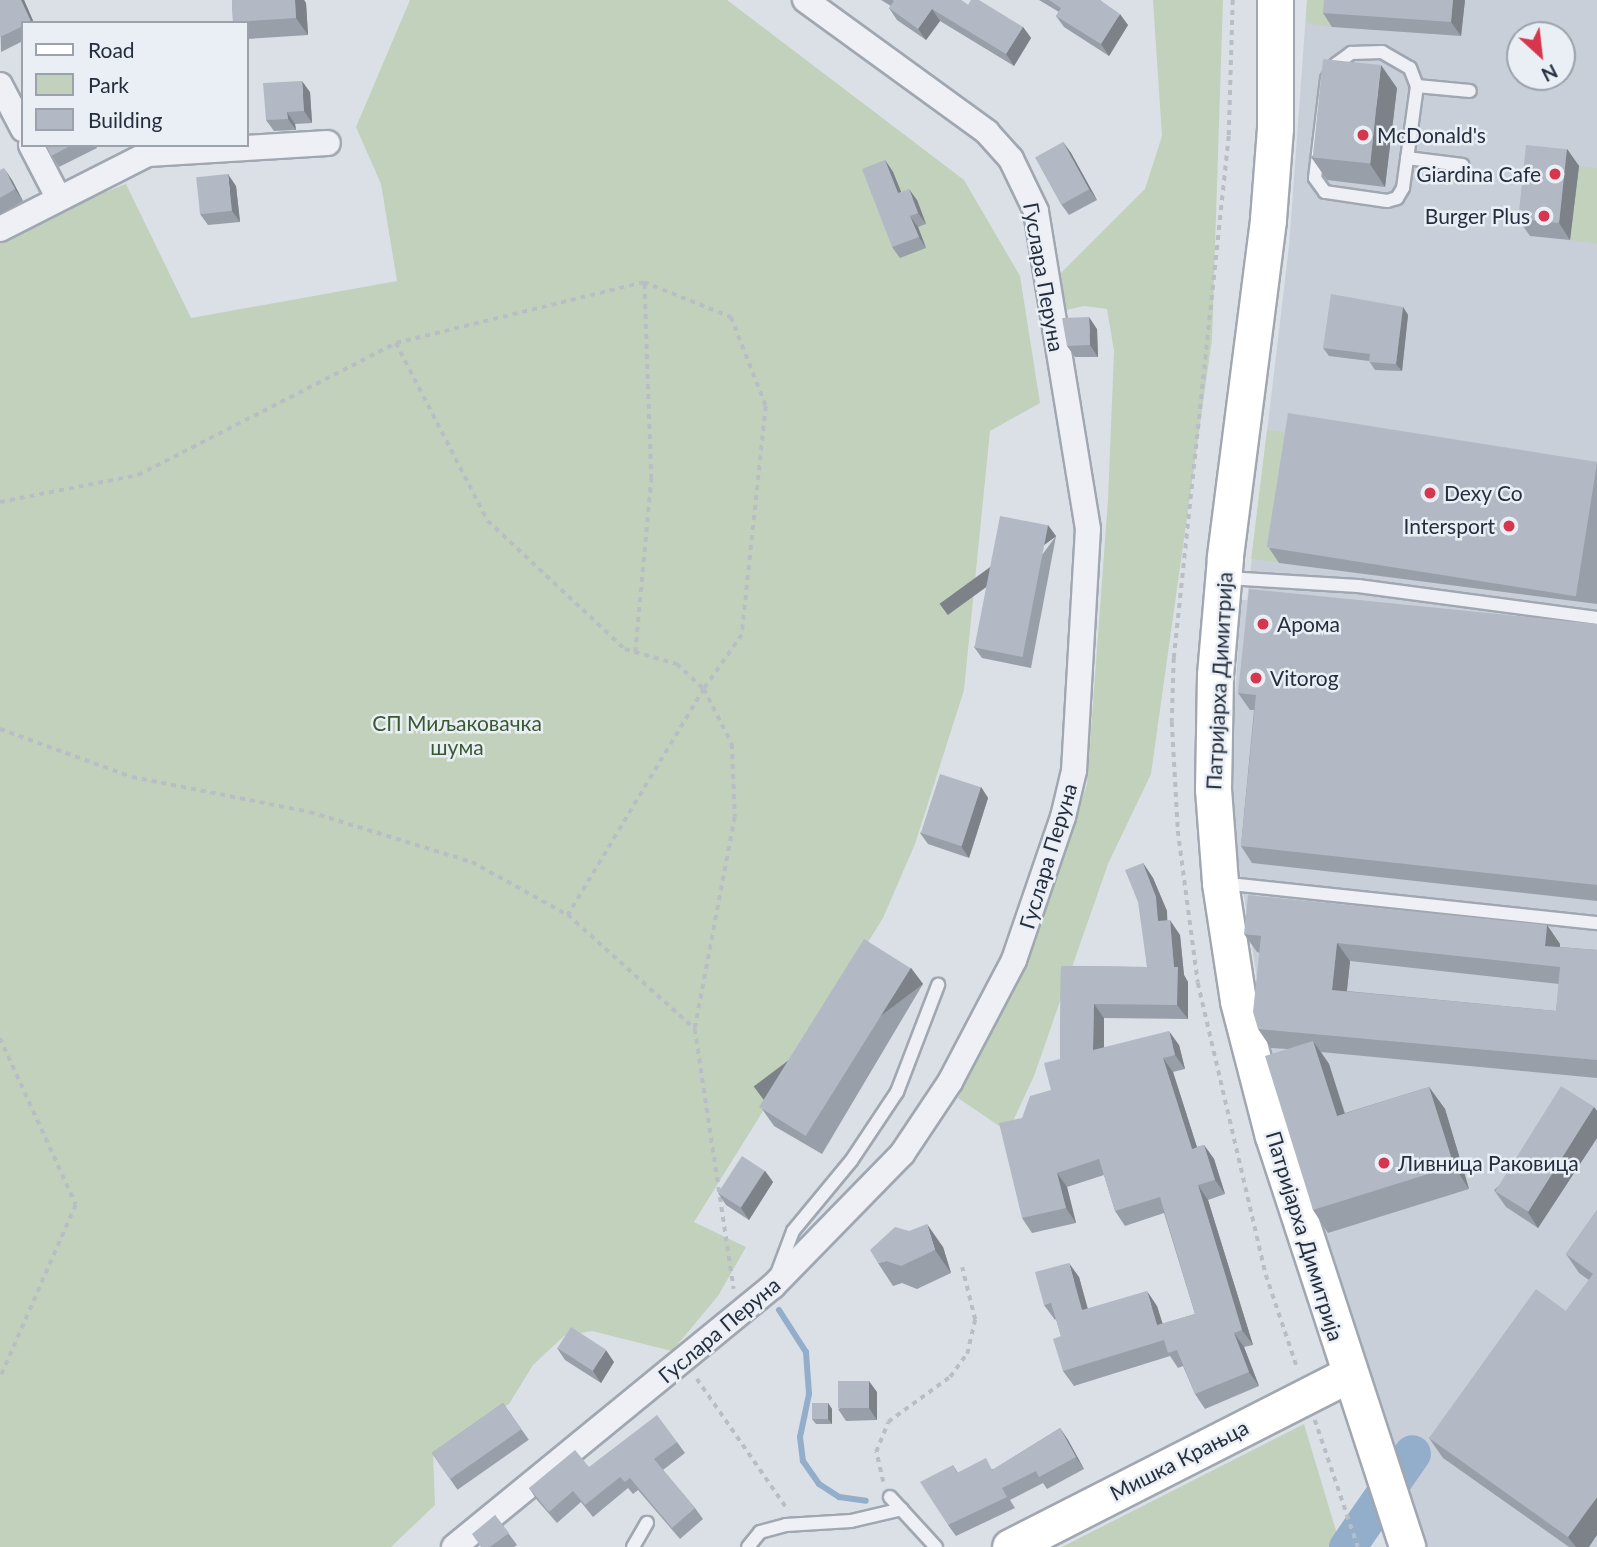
<!DOCTYPE html>
<meta charset="utf-8">
<style>
body{margin:0}
#map{position:relative;width:1597px;height:1547px;overflow:hidden;background:#dbe0e7;font-family:Lato,sans-serif}
div>[style]{position:absolute}
.built>*{inset:0;background:#c9cfd9}
.green>*{inset:0;background:#c1d1bc;transform-origin:0 0}
.stream>*{height:6px;margin:-3px;padding:0 3px;transform-origin:3px;border-radius:3px;background:#93aeca}
.river>*{height:37px;margin:-18.5px;padding:0 18.5px;transform-origin:18.5px;border-radius:18.5px;background:#93aeca}
.path>*{height:3.5px;margin-top:-1.75px;transform-origin:0;background:repeating-linear-gradient(90deg,#b9bec5 0 5px,transparent 0 10px)}
.roads{filter:drop-shadow(2px 0 #a0a7b1) drop-shadow(-2px 0 #a0a7b1) drop-shadow(0 2px #a0a7b1) drop-shadow(0 -2px #a0a7b1)}
.service>*{height:12px;margin:-6px;padding:0 6px;transform-origin:6px;border-radius:6px;background:#eef0f5}
.minor>*{height:24px;margin:-12px;padding:0 12px;transform-origin:12px;border-radius:12px;background:#eef0f5}
.secondary>*{height:35px;margin:-17.5px;padding:0 17.5px;transform-origin:17.5px;border-radius:17.5px;background:#fff}
.wall>*{inset:0;background:#999fa9;transform-origin:0 0}
.shaded-wall>*{inset:0;background:#7d8289;transform-origin:0 0}
.building>*{inset:0;background:#b2b9c4;transform-origin:0 0}
.dots>*{width:19px;height:19px;translate:-50% -50%;box-sizing:border-box;border:4px solid #eaeff5;border-radius:50%}
span{translate:-50% -50%;white-space:nowrap;text-align:center;line-height:1.15;-webkit-text-stroke:5px #eaeff5;paint-order:stroke}
.poi-label{font-size:21px;color:#242e3e}
.left{translate:0 -50%;text-align:left}
.right{translate:-100% -50%;text-align:right}
.street-label{font-size:21px;color:#242e3e}
.park-label{font-size:21px;color:#395a31}
.legend{position:absolute;left:21px;top:21px;width:228px;height:126px;box-sizing:border-box;background:#eaeff5;border:2px solid #9ba2ac;margin:0;padding:9px 12px;list-style:none;font-size:21px;color:#242e3e}
.legend li{display:flex;align-items:center;gap:14px;height:35px}
.legend b{width:35px;border:2px solid #9ba2ac}
.north{position:absolute;left:1506px;top:21px;width:70px;height:70px;box-sizing:border-box;background:#eaeff5;border:2px solid #9ba2ac;border-radius:50%;rotate:153deg;font-size:19px;font-weight:700;line-height:28px;text-align:center;color:#242e3e}
.north::after{content:'';display:block;margin:auto;width:24px;height:32px;background:#d6364e;clip-path:polygon(50% 0,100% 100%,50% 72%,0 100%)}
</style>
<div id="map">
<div class="built">
<i style="clip-path:polygon(evenodd,1307px 0,1597px 0,1597px 1547px,1420px 1547px,1276px 1099px,1229px 802px,1241px 600px,1247px 600px,1289px 246px,1307px 0,1520px 35px,1562px 35px,1562px 77px,1520px 77px,1520px 35px)"></i>
</div>
<div class="green">
<i style="clip-path:polygon(410px 0,727px 0,964px 180px,1020px 276px,1040px 403px,990px 431px,964px 690px,915px 844px,883px 918px,694px 1222px,746px 1247px,718px 1296px,672px 1351px,592px 1331px,564px 1336px,533px 1365px,509px 1404px,433px 1453px,435px 1505px,391px 1547px,0 1547px,0 233px,126px 184px,191px 318px,397px 281px,381px 184px,356px 127px)"></i>
<i style="clip-path:polygon(1153px 0,1223px 0,1212px 339px,1151px 774px,1108px 864px,1034px 1076px,1008px 1132px,958px 1098px,1036px 941px,1087px 784px,1108px 500px,1114px 351px,1107px 309px,1084px 306px,1062px 311px,1056px 278px,1145px 189px,1162px 136px)"></i>
<i style="clip-path:polygon(1307px 0,1336px 0,1332px 27px,1306px 23px)"></i>
<i style="clip-path:polygon(1579px 166px,1597px 168px,1597px 244px,1570px 240px)"></i>
<i style="left:1267px;top:430px;width:31px;height:130px;rotate:7deg"></i>
<i style="clip-path:polygon(1304px 1424px,1340px 1544px,1337px 1547px,1062px 1547px)"></i>
</div>
<div class="stream">
<i style="left:779px;top:1310px;width:50px;rotate:57.3deg"></i>
<i style="left:806px;top:1352px;width:42px;rotate:85.9deg"></i>
<i style="left:809px;top:1394px;width:44px;rotate:101.8deg"></i>
<i style="left:800px;top:1437px;width:24px;rotate:83deg"></i>
<i style="left:803px;top:1461px;width:28px;rotate:55deg"></i>
<i style="left:819px;top:1484px;width:24px;rotate:33deg"></i>
<i style="left:839px;top:1497px;width:27px;rotate:8deg"></i>
</div>
<div class="river">
<i style="left:1347px;top:1547px;width:114px;rotate:-55.3deg"></i>
</div>
<div class="path">
<i style="left:1233px;top:0;width:136px;rotate:91.7deg"></i>
<i style="left:1229px;top:136px;width:525px;rotate:96.01deg"></i>
<i style="left:1174px;top:658px;width:64px;rotate:91.8deg"></i>
<i style="left:1172px;top:722px;width:109px;rotate:86.8deg"></i>
<i style="left:1178px;top:831px;width:153px;rotate:82.5deg"></i>
<i style="left:1198px;top:983px;width:300px;rotate:76.9deg"></i>
<i style="left:1266px;top:1275px;width:100px;rotate:71.4deg"></i>
<i style="left:396px;top:343px;width:200px;rotate:62.7deg"></i>
<i style="left:488px;top:521px;width:187px;rotate:43.1deg"></i>
<i style="left:625px;top:649px;width:54px;rotate:16.1deg"></i>
<i style="left:677px;top:664px;width:37px;rotate:43deg"></i>
<i style="left:704px;top:689px;width:264px;rotate:121deg"></i>
<i style="left:0;top:502px;width:141px;rotate:-11.1deg"></i>
<i style="left:138px;top:475px;width:290px;rotate:-27.1deg"></i>
<i style="left:396px;top:343px;width:255px;rotate:-13.8deg"></i>
<i style="left:644px;top:282px;width:94px;rotate:21.9deg"></i>
<i style="left:731px;top:317px;width:96px;rotate:68.5deg"></i>
<i style="left:766px;top:406px;width:230px;rotate:96deg"></i>
<i style="left:742px;top:635px;width:66px;rotate:125.1deg"></i>
<i style="left:704px;top:689px;width:62px;rotate:63deg"></i>
<i style="left:732px;top:744px;width:73px;rotate:87.6deg"></i>
<i style="left:735px;top:817px;width:216px;rotate:100.7deg"></i>
<i style="left:635px;top:652px;width:174px;rotate:-84.7deg"></i>
<i style="left:651px;top:479px;width:197px;rotate:-92deg"></i>
<i style="left:0;top:729px;width:140px;rotate:20deg"></i>
<i style="left:132px;top:777px;width:181px;rotate:11.1deg"></i>
<i style="left:310px;top:812px;width:170px;rotate:17.2deg"></i>
<i style="left:472px;top:862px;width:110px;rotate:28.9deg"></i>
<i style="left:568px;top:915px;width:171px;rotate:41.9deg"></i>
<i style="left:695px;top:1029px;width:263px;rotate:81.5deg"></i>
<i style="left:0;top:1038px;width:183px;rotate:65.5deg"></i>
<i style="left:76px;top:1205px;width:189px;rotate:113.7deg"></i>
<i style="left:697px;top:1379px;width:160px;rotate:55.2deg"></i>
<i style="left:1315px;top:1420px;width:134px;rotate:71.3deg"></i>
<i style="left:883px;top:1482px;width:31px;rotate:-103deg"></i>
<i style="left:876px;top:1452px;width:32px;rotate:-68deg"></i>
<i style="left:888px;top:1422px;width:77px;rotate:-36deg"></i>
<i style="left:950px;top:1377px;width:29px;rotate:-54deg"></i>
<i style="left:967px;top:1354px;width:35px;rotate:-77deg"></i>
<i style="left:975px;top:1320px;width:54px;rotate:-104deg"></i>
</div>
<div class="roads">
<div class="service">
<i style="left:1382px;top:52px;width:32px;rotate:30deg"></i>
<i style="left:1410px;top:68px;width:19px;rotate:69deg"></i>
<i style="left:1417px;top:86px;width:103px;rotate:97.8deg"></i>
<i style="left:1403px;top:188px;width:12px;rotate:121deg"></i>
<i style="left:1397px;top:198px;width:10px;rotate:163deg"></i>
<i style="left:1387px;top:201px;width:63px;rotate:-171.7deg"></i>
<i style="left:1325px;top:192px;width:17px;rotate:-126deg"></i>
<i style="left:1315px;top:178px;width:100px;rotate:-83.1deg"></i>
<i style="left:1327px;top:79px;width:17px;rotate:-59deg"></i>
<i style="left:1336px;top:64px;width:19px;rotate:-36deg"></i>
<i style="left:1351px;top:53px;width:31px;rotate:-2deg"></i>
<i style="left:1417px;top:86px;width:53px;rotate:5.4deg"></i>
<i style="left:1407px;top:158px;width:56px;rotate:7.1deg"></i>
<i style="left:1227px;top:578px;width:131px;rotate:3.5deg"></i>
<i style="left:1358px;top:586px;width:241px;rotate:7.6deg"></i>
<i style="left:1221px;top:883px;width:378px;rotate:6.1deg"></i>
<i style="left:775px;top:1279px;width:51px;rotate:-69.4deg"></i>
<i style="left:793px;top:1231px;width:91px;rotate:-50.4deg"></i>
<i style="left:851px;top:1161px;width:83px;rotate:-56.3deg"></i>
<i style="left:897px;top:1092px;width:115px;rotate:-69deg"></i>
<i style="left:890px;top:1497px;width:68px;rotate:47.4deg"></i>
<i style="left:633px;top:1547px;width:28px;rotate:-60deg"></i>
<i style="left:748px;top:1547px;width:19px;rotate:-51deg"></i>
<i style="left:760px;top:1532px;width:27px;rotate:-15deg"></i>
<i style="left:786px;top:1525px;width:65px;rotate:-3.5deg"></i>
<i style="left:851px;top:1521px;width:52px;rotate:-13.2deg"></i>
</div>
<div class="minor">
<i style="left:0;top:85px;width:50px;rotate:62.4deg"></i>
<i style="left:31px;top:145px;width:59px;rotate:62.6deg"></i>
<i style="left:0;top:229px;width:166px;rotate:-26.9deg"></i>
<i style="left:148px;top:154px;width:180px;rotate:-3.5deg"></i>
<i style="left:454px;top:1547px;width:412px;rotate:-39.3deg"></i>
<i style="left:773px;top:1286px;width:185px;rotate:-45.7deg"></i>
<i style="left:902px;top:1154px;width:87px;rotate:-56.3deg"></i>
<i style="left:950px;top:1082px;width:138px;rotate:-62.3deg"></i>
<i style="left:1014px;top:960px;width:151px;rotate:-71.1deg"></i>
<i style="left:1063px;top:817px;width:47px;rotate:-76.6deg"></i>
<i style="left:1074px;top:771px;width:242px;rotate:-86.7deg"></i>
<i style="left:1088px;top:529px;width:322px;rotate:-99.3deg"></i>
<i style="left:1036px;top:211px;width:58px;rotate:-115.7deg"></i>
<i style="left:1011px;top:159px;width:36px;rotate:-132deg"></i>
<i style="left:987px;top:132px;width:225px;rotate:-144deg"></i>
</div>
<div class="secondary">
<i style="left:1275px;top:0;width:128px;rotate:90deg"></i>
<i style="left:1275px;top:128px;width:92px;rotate:94.4deg"></i>
<i style="left:1268px;top:220px;width:341px;rotate:97.3deg"></i>
<i style="left:1225px;top:558px;width:117px;rotate:94.9deg"></i>
<i style="left:1215px;top:675px;width:114px;rotate:91deg"></i>
<i style="left:1213px;top:789px;width:94px;rotate:85.7deg"></i>
<i style="left:1220px;top:883px;width:119px;rotate:81.3deg"></i>
<i style="left:1238px;top:1001px;width:139px;rotate:75.5deg"></i>
<i style="left:1273px;top:1136px;width:432px;rotate:71.9deg"></i>
<i style="left:1010px;top:1547px;width:379px;rotate:-27deg"></i>
</div>
</div>
<div class="wall">
<i style="clip-path:polygon(0 0,24px 0,34px 23px,23px 23px,23px 41px,1px 52px)"></i>
<i style="clip-path:polygon(232px 0,304px 0,306px 3px,308px 35px,247px 39px,247px 23px,233px 22px)"></i>
<i style="clip-path:polygon(881px 0,961px 0,968px 5px,1023px 27px,1031px 38px,1014px 66px,940px 21px,926px 40px,897px 20px,889px 8px,891px 6px)"></i>
<i style="clip-path:polygon(1039px 0,1100px 0,1128px 25px,1109px 56px,1064px 27px,1056px 16px,1059px 12px)"></i>
<i style="clip-path:polygon(1465px 0,1461px 36px,1332px 27px,1323px 13px)"></i>
<i style="clip-path:polygon(1397px 88px,1385px 187px,1327px 180px,1311px 157px)"></i>
<i style="clip-path:polygon(310px 92px,312px 123px,295px 124px,296px 130px,274px 131px,266px 120px)"></i>
<i style="clip-path:polygon(1063px 142px,1071px 153px,1097px 200px,1069px 215px,1061px 204px)"></i>
<i style="clip-path:polygon(46px 145px,96px 145px,97px 148px,59px 167px)"></i>
<i style="clip-path:polygon(1567px 149px,1579px 166px,1570px 240px,1530px 236px,1518px 219px)"></i>
<i style="clip-path:polygon(885px 160px,893px 172px,901px 192px,917px 200px,926px 224px,918px 227px,926px 248px,900px 258px,892px 247px)"></i>
<i style="clip-path:polygon(0 170px,12px 180px,23px 201px,0 214px)"></i>
<i style="clip-path:polygon(236px 186px,240px 222px,208px 225px,200px 214px)"></i>
<i style="clip-path:polygon(1403px 307px,1408px 315px,1402px 371px,1375px 370px,1369px 361px,1329px 356px,1323px 348px)"></i>
<i style="clip-path:polygon(1097px 329px,1098px 357px,1075px 357px,1067px 346px)"></i>
<i style="clip-path:polygon(1597px 462px,1597px 604px,1279px 563px,1269px 548px)"></i>
<i style="clip-path:polygon(1056px 536px,1031px 668px,982px 658px,974px 647px)"></i>
<i style="clip-path:polygon(1597px 624px,1597px 901px,1252px 863px,1241px 846px,1254px 710px,1250px 710px,1238px 693px)"></i>
<i style="clip-path:polygon(981px 787px,988px 798px,969px 858px,928px 844px,920px 833px)"></i>
<i style="clip-path:polygon(1143px 863px,1153px 878px,1167px 911px,1167px 920px,1180px 935px,1184px 975px,1188px 982px,1188px 1019px,1104px 1018px,1104px 1047px,1179px 1045px,1185px 1069px,1173px 1072px,1197px 1147px,1204px 1145px,1214px 1159px,1225px 1194px,1208px 1200px,1253px 1345px,1244px 1347px,1259px 1386px,1205px 1409px,1195px 1394px,1183px 1366px,1178px 1368px,1170px 1356px,1074px 1386px,1063px 1371px,1061px 1336px,1056px 1319px,1055px 1320px,1044px 1305px,1079px 1277px,1088px 1309px,1157px 1306px,1162px 1324px,1195px 1314px,1164px 1213px,1125px 1226px,1115px 1211px,1104px 1175px,1067px 1187px,1076px 1223px,1032px 1233px,1022px 1218px,1022px 1118px,1051px 1090px,1060px 1059px,1061px 966px,1147px 967px)"></i>
<i style="clip-path:polygon(evenodd,1547px 925px,1560px 944px,1560px 947px,1597px 950px,1597px 1078px,1321px 1052px,1329px 1064px,1345px 1113px,1429px 1087px,1445px 1109px,1469px 1189px,1328px 1233px,1313px 1210px,1287px 1049px,1271px 1048px,1258px 1029px,1260px 953px,1257px 952px,1244px 934px,1547px 925px,1350px 961px,1559px 984px,1556px 1011px,1347px 991px,1350px 961px)"></i>
<i style="clip-path:polygon(911px 968px,923px 984px,822px 1154px,774px 1126px,762px 1109px)"></i>
<i style="clip-path:polygon(1594px 1107px,1597px 1111px,1597px 1138px,1538px 1228px,1506px 1207px,1494px 1190px)"></i>
<i style="clip-path:polygon(765px 1171px,773px 1182px,749px 1220px,726px 1205px,718px 1193px)"></i>
<i style="clip-path:polygon(1597px 1210px,1589px 1547px,1569px 1547px,1443px 1458px,1429px 1438px,1566px 1311px,1589px 1280px,1579px 1273px,1566px 1254px)"></i>
<i style="clip-path:polygon(943px 1247px,951px 1273px,917px 1289px,902px 1283px,893px 1286px,878px 1263px)"></i>
<i style="clip-path:polygon(557px 1348px,614px 1362px,601px 1383px,565px 1360px)"></i>
<i style="clip-path:polygon(877px 1392px,877px 1420px,846px 1421px,838px 1409px)"></i>
<i style="left:503px;top:1403px;width:45px;height:87px;rotate:55deg"></i>
<i style="clip-path:polygon(828px 1403px,832px 1409px,832px 1424px,816px 1424px,812px 1419px)"></i>
<i style="clip-path:polygon(1060px 1428px,1068px 1440px,1084px 1469px,1047px 1489px,1043px 1483px,1010px 1500px,1015px 1508px,956px 1536px,948px 1525px,953px 1465px,958px 1473px,994px 1469px)"></i>
<i style="clip-path:polygon(677px 1442px,685px 1453px,663px 1470px,695px 1508px,703px 1519px,680px 1539px,638px 1490px,633px 1494px,628px 1488px,593px 1517px,581px 1502px,557px 1523px,537px 1500px,529px 1488px,589px 1467px)"></i>
<i style="clip-path:polygon(495px 1515px,517px 1545px,514px 1547px,481px 1547px)"></i>
</div>
<div class="shaded-wall">
<i style="clip-path:polygon(21px 0,24px 0,34px 23px,32px 23px)"></i>
<i style="clip-path:polygon(295px 0,304px 0,306px 3px,308px 35px,296px 18px)"></i>
<i style="clip-path:polygon(1453px 0,1465px 0,1461px 36px,1451px 22px)"></i>
<i style="clip-path:polygon(932px 9px,940px 21px,926px 40px,918px 29px)"></i>
<i style="clip-path:polygon(1120px 14px,1128px 25px,1109px 56px,1101px 44px)"></i>
<i style="clip-path:polygon(1023px 27px,1031px 38px,1014px 66px,1006px 54px)"></i>
<i style="clip-path:polygon(1381px 65px,1397px 88px,1385px 187px,1370px 164px)"></i>
<i style="clip-path:polygon(302px 81px,310px 92px,312px 123px,304px 111px)"></i>
<i style="clip-path:polygon(287px 112px,295px 124px,296px 130px,288px 119px)"></i>
<i style="clip-path:polygon(1063px 142px,1071px 153px,1097px 200px,1089px 189px)"></i>
<i style="clip-path:polygon(1567px 149px,1579px 166px,1570px 240px,1559px 223px)"></i>
<i style="clip-path:polygon(885px 160px,893px 172px,906px 204px,898px 193px)"></i>
<i style="clip-path:polygon(4px 168px,12px 180px,23px 201px,15px 189px)"></i>
<i style="clip-path:polygon(228px 174px,236px 186px,240px 222px,232px 211px)"></i>
<i style="clip-path:polygon(909px 189px,917px 200px,926px 224px,918px 213px)"></i>
<i style="clip-path:polygon(910px 216px,918px 227px,926px 248px,919px 237px)"></i>
<i style="clip-path:polygon(1403px 307px,1408px 315px,1402px 371px,1396px 364px)"></i>
<i style="clip-path:polygon(1089px 317px,1097px 329px,1098px 357px,1090px 345px)"></i>
<i style="left:1048px;top:525px;width:14px;height:134px;rotate:54deg"></i>
<i style="clip-path:polygon(981px 787px,988px 798px,969px 858px,961px 846px)"></i>
<i style="clip-path:polygon(1143px 863px,1153px 878px,1167px 911px,1168px 936px,1158px 921px)"></i>
<i style="clip-path:polygon(1170px 920px,1180px 935px,1184px 975px,1188px 982px,1188px 1019px,1177px 1005px)"></i>
<i style="clip-path:polygon(1547px 925px,1560px 944px,1558px 964px,1545px 946px)"></i>
<i style="clip-path:polygon(1337px 943px,1350px 961px,1345px 1008px,1332px 990px)"></i>
<i style="left:911px;top:968px;width:20px;height:197px;rotate:53deg"></i>
<i style="clip-path:polygon(1094px 1004px,1104px 1018px,1104px 1065px,1093px 1050px)"></i>
<i style="clip-path:polygon(1169px 1031px,1179px 1045px,1185px 1069px,1175px 1055px)"></i>
<i style="clip-path:polygon(1313px 1041px,1329px 1064px,1352px 1138px,1337px 1116px)"></i>
<i style="clip-path:polygon(1163px 1058px,1173px 1072px,1202px 1163px,1192px 1149px)"></i>
<i style="clip-path:polygon(1429px 1087px,1445px 1109px,1469px 1189px,1454px 1166px)"></i>
<i style="clip-path:polygon(1594px 1107px,1597px 1111px,1597px 1138px,1538px 1228px,1527px 1211px)"></i>
<i style="clip-path:polygon(1204px 1145px,1214px 1159px,1225px 1194px,1215px 1180px)"></i>
<i style="clip-path:polygon(765px 1171px,773px 1182px,749px 1220px,741px 1208px)"></i>
<i style="clip-path:polygon(1057px 1173px,1067px 1187px,1076px 1223px,1066px 1208px)"></i>
<i style="clip-path:polygon(1198px 1185px,1208px 1200px,1253px 1345px,1242px 1330px)"></i>
<i style="clip-path:polygon(927px 1224px,943px 1247px,951px 1273px,935px 1250px)"></i>
<i style="clip-path:polygon(1069px 1263px,1079px 1277px,1092px 1325px,1082px 1310px)"></i>
<i style="clip-path:polygon(1147px 1291px,1157px 1306px,1168px 1340px,1157px 1325px)"></i>
<i style="clip-path:polygon(1234px 1333px,1244px 1347px,1259px 1386px,1249px 1372px)"></i>
<i style="clip-path:polygon(606px 1350px,614px 1362px,601px 1383px,593px 1371px)"></i>
<i style="clip-path:polygon(869px 1381px,877px 1392px,877px 1420px,869px 1408px)"></i>
<i style="clip-path:polygon(828px 1403px,832px 1409px,832px 1424px,828px 1419px)"></i>
<i style="clip-path:polygon(1060px 1428px,1068px 1440px,1084px 1469px,1076px 1457px)"></i>
<i style="clip-path:polygon(1597px 1497px,1597px 1535px,1589px 1547px,1576px 1547px,1568px 1537px)"></i>
</div>
<div class="building">
<i style="clip-path:polygon(0 0,21px 0,31px 22px,23px 23px,23px 26px,0 37px)"></i>
<i style="clip-path:polygon(232px 0,295px 0,296px 18px,233px 22px)"></i>
<i style="clip-path:polygon(892px 0,961px 0,968px 5px,971px 0,979px 0,1023px 27px,1006px 54px,932px 9px,918px 29px,889px 8px,894px 1px)"></i>
<i style="clip-path:polygon(1049px 0,1100px 0,1120px 14px,1101px 44px,1056px 16px,1061px 8px)"></i>
<i style="clip-path:polygon(1324px 0,1453px 0,1451px 22px,1323px 13px)"></i>
<i style="left:1323px;top:59px;width:58px;height:99px;rotate:6deg"></i>
<i style="clip-path:polygon(302px 81px,304px 111px,287px 112px,288px 119px,266px 120px,263px 83px)"></i>
<i style="left:1063px;top:142px;width:54px;height:32px;rotate:61deg"></i>
<i style="clip-path:polygon(46px 145px,72px 145px,51px 156px)"></i>
<i style="left:1526px;top:145px;width:41px;height:74px;rotate:6deg"></i>
<i style="clip-path:polygon(885px 160px,898px 193px,909px 189px,918px 213px,910px 216px,919px 237px,892px 247px,862px 169px)"></i>
<i style="clip-path:polygon(4px 168px,15px 189px,0 198px,0 170px)"></i>
<i style="left:228px;top:174px;width:37px;height:32px;rotate:84deg"></i>
<i style="clip-path:polygon(1331px 294px,1403px 307px,1396px 364px,1369px 362px,1370px 354px,1323px 348px)"></i>
<i style="clip-path:polygon(1089px 317px,1090px 345px,1067px 346px,1062px 318px)"></i>
<i style="left:1288px;top:413px;width:313px;height:136px;rotate:9deg"></i>
<i style="left:1000px;top:516px;width:49px;height:134px;rotate:11deg"></i>
<i style="clip-path:polygon(1249px 589px,1597px 624px,1597px 885px,1241px 846px,1256px 695px,1238px 693px)"></i>
<i style="left:940px;top:774px;width:43px;height:62px;rotate:18deg"></i>
<i style="clip-path:polygon(1143px 863px,1156px 897px,1158px 921px,1170px 920px,1174px 967px,1178px 967px,1177px 1005px,1094px 1004px,1093px 1050px,1169px 1031px,1175px 1055px,1163px 1058px,1192px 1149px,1204px 1145px,1215px 1180px,1198px 1185px,1242px 1330px,1234px 1333px,1249px 1372px,1195px 1394px,1177px 1350px,1168px 1353px,1164px 1340px,1063px 1371px,1053px 1339px,1061px 1336px,1051px 1303px,1044px 1305px,1035px 1272px,1069px 1263px,1082px 1310px,1147px 1291px,1157px 1325px,1195px 1314px,1160px 1197px,1115px 1211px,1099px 1159px,1057px 1173px,1066px 1208px,1022px 1218px,999px 1123px,1022px 1118px,1030px 1096px,1051px 1090px,1044px 1063px,1060px 1059px,1061px 966px,1147px 967px,1138px 902px,1125px 870px)"></i>
<i style="clip-path:polygon(evenodd,1248px 895px,1547px 925px,1545px 946px,1597px 950px,1597px 1060px,1258px 1029px,1253px 1012px,1261px 936px,1244px 934px,1248px 895px,1337px 943px,1560px 967px,1556px 1011px,1332px 990px,1337px 943px)"></i>
<i style="left:864px;top:939px;width:55px;height:198px;rotate:32deg"></i>
<i style="clip-path:polygon(1313px 1041px,1337px 1116px,1429px 1087px,1454px 1166px,1313px 1210px,1265px 1056px)"></i>
<i style="left:1561px;top:1086px;width:39px;height:124px;rotate:32deg"></i>
<i style="left:742px;top:1156px;width:27px;height:44px;rotate:33deg"></i>
<i style="clip-path:polygon(1597px 1210px,1597px 1497px,1568px 1537px,1429px 1438px,1536px 1289px,1566px 1311px,1593px 1274px,1566px 1254px)"></i>
<i style="clip-path:polygon(927px 1224px,935px 1250px,901px 1266px,886px 1261px,878px 1263px,870px 1250px,895px 1227px,909px 1231px)"></i>
<i style="left:571px;top:1327px;width:42px;height:25px;rotate:33deg"></i>
<i style="left:869px;top:1381px;width:27px;height:31px;rotate:90deg"></i>
<i style="left:503px;top:1403px;width:32px;height:87px;rotate:55deg"></i>
<i style="left:812px;top:1403px;width:16px;height:16px"></i>
<i style="clip-path:polygon(657px 1415px,677px 1442px,654px 1459px,695px 1508px,672px 1528px,630px 1478px,625px 1482px,620px 1477px,585px 1505px,573px 1491px,549px 1512px,529px 1488px,575px 1450px,589px 1467px)"></i>
<i style="clip-path:polygon(1060px 1428px,1076px 1457px,1039px 1477px,1036px 1471px,1002px 1488px,1007px 1497px,948px 1525px,920px 1482px,953px 1465px,957px 1473px,986px 1458px,992px 1470px)"></i>
<i style="clip-path:polygon(495px 1515px,509px 1533px,490px 1547px,481px 1547px,472px 1534px)"></i>
</div>
<div class="dots">
<i style="left:1363px;top:135px;background:#d6364e"></i>
<i style="left:1555px;top:174px;background:#d6364e"></i>
<i style="left:1544px;top:216px;background:#d6364e"></i>
<i style="left:1430px;top:493px;background:#d6364e"></i>
<i style="left:1509px;top:526px;background:#d6364e"></i>
<i style="left:1263px;top:624px;background:#d6364e"></i>
<i style="left:1256px;top:678px;background:#d6364e"></i>
<i style="left:1384px;top:1163px;background:#d6364e"></i>
</div>
<div class="poi-label">
<span class="left" style="left:1377px;top:135px">McDonald's</span>
<span class="right" style="left:1541px;top:174px">Giardina Cafe</span>
<span class="right" style="left:1530px;top:216px">Burger Plus</span>
<span class="left" style="left:1444px;top:493px">Dexy Co</span>
<span class="right" style="left:1495px;top:526px">Intersport</span>
<span class="left" style="left:1277px;top:624px">Арома</span>
<span class="left" style="left:1270px;top:678px">Vitorog</span>
<span class="left" style="left:1398px;top:1163px">Ливница Раковица</span>
</div>
<div class="street-label">
<span style="left:1044px;top:277px;rotate:80deg">Гуслара Перуна</span>
<span style="left:1219px;top:681px;rotate:-87deg">Патријарха Димитрија</span>
<span style="left:1048px;top:856px;rotate:-73deg">Гуслара Перуна</span>
<span style="left:1305px;top:1236px;rotate:73deg">Патријарха Димитрија</span>
<span style="left:719px;top:1330px;rotate:-40deg">Гуслара Перуна</span>
<span style="left:1179px;top:1460px;rotate:-27deg">Мишка Крањца</span>
</div>
<div class="park-label">
<span style="left:457px;top:735px">СП Миљаковачка<br>шума</span>
</div>
<ul class="legend">
<li><b style="height:9px;background:#fff"></b>Road</li>
<li><b style="height:19px;background:#c1d1bc"></b>Park</li>
<li><b style="height:19px;background:#b2b9c4"></b>Building</li>
</ul>
<div class="north">N</div>
</div>
